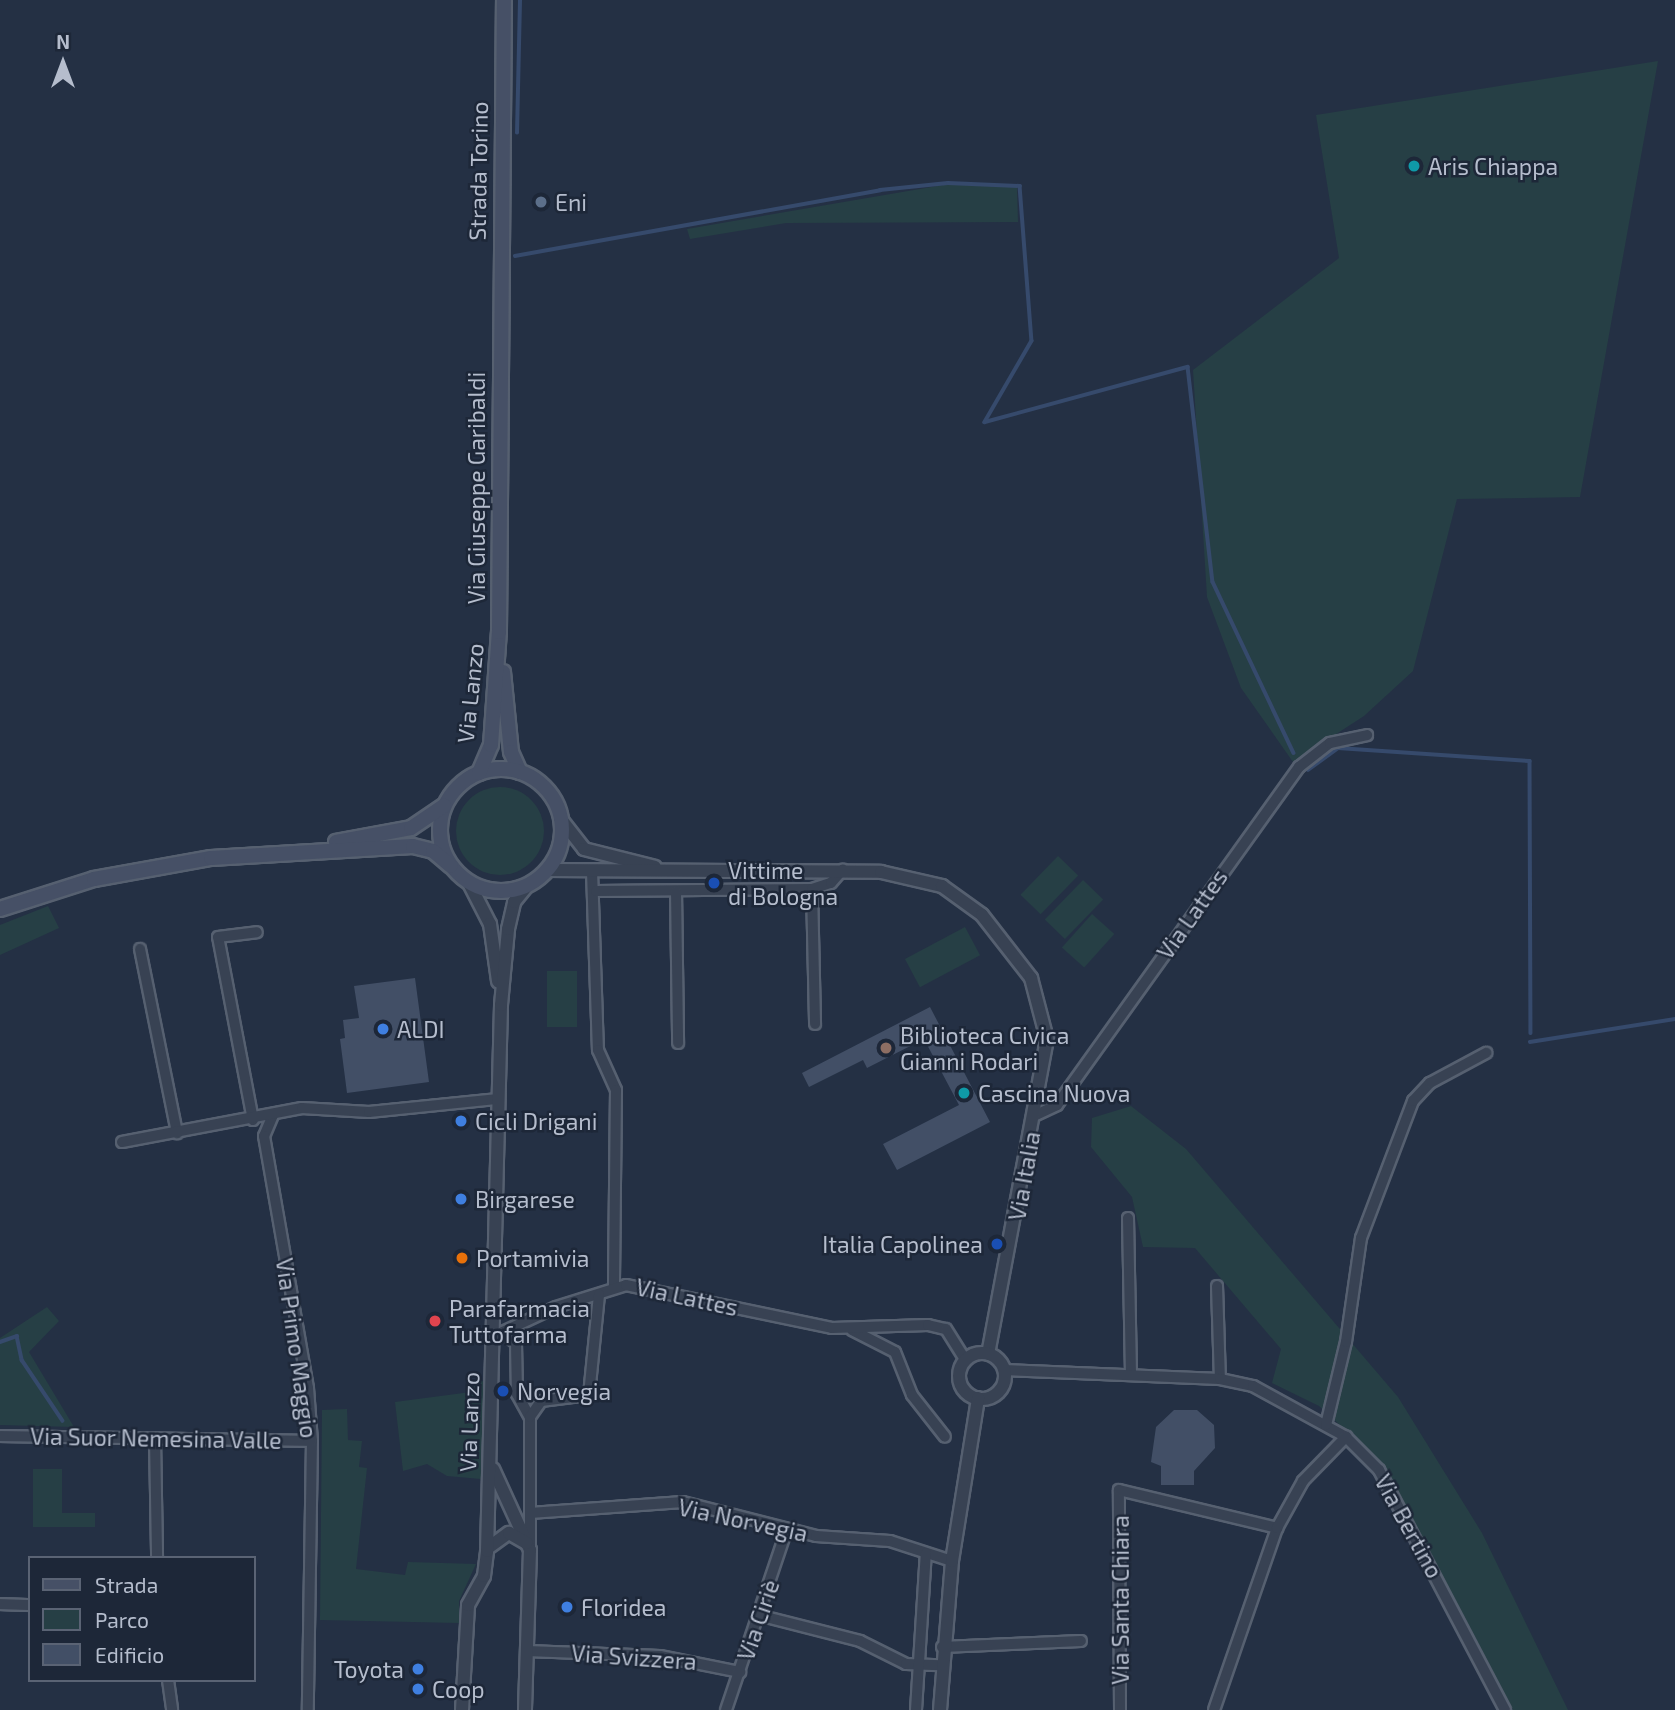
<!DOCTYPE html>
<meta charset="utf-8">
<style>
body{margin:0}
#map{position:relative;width:1675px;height:1710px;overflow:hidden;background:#243044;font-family:"Exo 2",sans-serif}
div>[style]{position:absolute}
.green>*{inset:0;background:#263f45;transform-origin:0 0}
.round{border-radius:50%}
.stream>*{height:3.5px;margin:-1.75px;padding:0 1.75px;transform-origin:1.75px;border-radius:1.75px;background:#364a6c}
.building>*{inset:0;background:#424f66}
.roads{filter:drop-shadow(2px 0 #566070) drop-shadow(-2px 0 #566070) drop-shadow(0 2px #566070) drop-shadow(0 -2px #566070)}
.minor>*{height:10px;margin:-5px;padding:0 5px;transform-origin:5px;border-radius:5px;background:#384253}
.tertiary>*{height:12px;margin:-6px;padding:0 6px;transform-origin:6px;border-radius:6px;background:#384253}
.tertiary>.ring{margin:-6px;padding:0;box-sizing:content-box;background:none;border:12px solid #384253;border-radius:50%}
.secondary>*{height:14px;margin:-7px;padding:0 7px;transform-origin:7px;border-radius:7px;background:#465066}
.secondary>.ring{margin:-7px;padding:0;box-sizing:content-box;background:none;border:14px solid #465066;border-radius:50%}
.dots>*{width:19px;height:19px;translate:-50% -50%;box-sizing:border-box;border:4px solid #1d2738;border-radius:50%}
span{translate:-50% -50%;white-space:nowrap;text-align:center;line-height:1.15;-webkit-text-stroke:5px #1d2738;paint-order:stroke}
.poi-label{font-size:23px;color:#b5bdcd}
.left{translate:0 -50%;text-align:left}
.right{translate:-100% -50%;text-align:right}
.street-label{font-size:23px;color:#b5bdcd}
.legend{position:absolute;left:28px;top:1556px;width:228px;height:126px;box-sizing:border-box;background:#1d2738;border:2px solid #5a6374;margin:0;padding:9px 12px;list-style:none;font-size:21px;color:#b5bdcd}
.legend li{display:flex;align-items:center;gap:14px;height:35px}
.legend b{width:35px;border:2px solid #5a6374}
.north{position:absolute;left:28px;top:28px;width:70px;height:70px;-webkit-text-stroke:5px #1d2738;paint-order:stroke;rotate:0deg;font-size:19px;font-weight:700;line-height:28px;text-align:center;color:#b5bdcd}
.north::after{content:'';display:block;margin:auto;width:24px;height:32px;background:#b5bdcd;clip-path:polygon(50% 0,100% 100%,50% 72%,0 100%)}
</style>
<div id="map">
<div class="green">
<i style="clip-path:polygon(1658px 61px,1580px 497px,1457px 499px,1413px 671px,1364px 716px,1293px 762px,1241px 688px,1207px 597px,1193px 370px,1339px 258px,1316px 115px)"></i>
<i style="clip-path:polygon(949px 184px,1017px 187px,1018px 222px,786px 223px,690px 239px,687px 229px)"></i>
<i class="round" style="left:456px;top:787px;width:88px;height:88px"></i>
<i style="left:1058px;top:856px;width:28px;height:54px;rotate:44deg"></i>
<i style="left:1083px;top:880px;width:28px;height:55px;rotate:44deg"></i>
<i style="clip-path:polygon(48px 906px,59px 928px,0 955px,0 925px)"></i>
<i style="left:1092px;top:914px;width:30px;height:45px;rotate:42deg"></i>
<i style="left:965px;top:927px;width:32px;height:68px;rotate:62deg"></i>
<i style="left:547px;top:971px;width:30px;height:56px"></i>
<i style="clip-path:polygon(1131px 1106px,1186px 1149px,1398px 1397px,1482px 1533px,1568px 1710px,1513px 1710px,1384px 1465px,1319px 1406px,1272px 1383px,1281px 1349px,1195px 1248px,1143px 1247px,1132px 1197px,1091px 1147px,1092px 1118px)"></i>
<i style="clip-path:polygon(47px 1307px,59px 1321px,29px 1352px,74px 1427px,0 1425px,0 1338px)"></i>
<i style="clip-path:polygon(478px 1379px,484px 1382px,481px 1479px,447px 1476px,427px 1464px,403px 1471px,395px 1402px,471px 1392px)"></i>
<i style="clip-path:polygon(347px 1409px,348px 1440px,362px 1441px,359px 1467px,367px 1468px,356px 1569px,405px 1575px,408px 1562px,476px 1564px,459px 1601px,459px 1623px,320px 1620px,322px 1410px)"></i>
<i style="clip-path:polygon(33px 1469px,62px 1469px,62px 1513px,95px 1513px,95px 1527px,33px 1527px)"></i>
</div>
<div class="stream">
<i style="left:517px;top:133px;width:133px;rotate:-88.7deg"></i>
<i style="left:515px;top:256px;width:371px;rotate:-10.2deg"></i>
<i style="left:880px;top:190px;width:68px;rotate:-5.9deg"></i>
<i style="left:948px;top:183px;width:72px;rotate:2.4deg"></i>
<i style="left:1020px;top:186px;width:155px;rotate:85.6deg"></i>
<i style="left:1032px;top:341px;width:94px;rotate:120.1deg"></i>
<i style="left:985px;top:422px;width:210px;rotate:-15.2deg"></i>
<i style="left:1188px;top:367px;width:216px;rotate:83.4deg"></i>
<i style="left:1213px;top:582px;width:189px;rotate:64.7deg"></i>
<i style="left:1308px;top:770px;width:37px;rotate:-36deg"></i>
<i style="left:1338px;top:748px;width:192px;rotate:3.9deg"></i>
<i style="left:1530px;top:761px;width:272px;rotate:89.8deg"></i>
<i style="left:1530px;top:1042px;width:147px;rotate:-9deg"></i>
<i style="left:0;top:1342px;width:18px;rotate:-19deg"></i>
<i style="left:17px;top:1336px;width:25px;rotate:78deg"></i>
<i style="left:22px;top:1360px;width:73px;rotate:56.1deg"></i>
</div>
<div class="building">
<i style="clip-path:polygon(415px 978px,429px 1082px,347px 1093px,340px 1039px,345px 1038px,343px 1020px,359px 1018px,354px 986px)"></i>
<i style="clip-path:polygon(930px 1007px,990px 1122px,897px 1170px,883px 1144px,959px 1105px,924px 1039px,867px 1068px,863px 1060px,809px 1087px,802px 1073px)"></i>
<i style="clip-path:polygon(1174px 1410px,1197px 1410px,1214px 1425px,1215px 1448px,1194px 1471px,1194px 1485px,1161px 1485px,1161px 1466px,1151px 1462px,1156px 1427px)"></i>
</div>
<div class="roads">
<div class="minor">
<i style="left:592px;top:871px;width:179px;rotate:88.1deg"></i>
<i style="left:598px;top:1050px;width:44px;rotate:65.8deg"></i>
<i style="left:616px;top:1090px;width:195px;rotate:90.6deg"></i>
<i style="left:812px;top:889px;width:135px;rotate:88.7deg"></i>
<i style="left:596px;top:891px;width:216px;rotate:-0.5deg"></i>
<i style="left:812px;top:889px;width:20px;rotate:-18deg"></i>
<i style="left:831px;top:883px;width:18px;rotate:-49deg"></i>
<i style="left:676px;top:891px;width:152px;rotate:89.2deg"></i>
<i style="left:140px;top:949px;width:188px;rotate:78.6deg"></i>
<i style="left:273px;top:1115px;width:23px;rotate:113deg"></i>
<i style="left:264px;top:1136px;width:256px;rotate:80.1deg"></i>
<i style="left:308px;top:1388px;width:53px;rotate:85.7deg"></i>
<i style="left:312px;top:1441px;width:269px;rotate:90.9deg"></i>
<i style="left:1036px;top:1115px;width:23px;rotate:-25deg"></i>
<i style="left:1057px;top:1105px;width:416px;rotate:-54.4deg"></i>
<i style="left:1299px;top:767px;width:39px;rotate:-38deg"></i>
<i style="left:1330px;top:743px;width:38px;rotate:-12deg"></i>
<i style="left:253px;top:1120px;width:186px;rotate:-100.8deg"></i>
<i style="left:218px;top:937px;width:39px;rotate:-7deg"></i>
<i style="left:122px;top:1142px;width:183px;rotate:-10.7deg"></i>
<i style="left:302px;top:1108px;width:67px;rotate:3.4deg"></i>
<i style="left:369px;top:1112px;width:130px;rotate:-5.8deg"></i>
<i style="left:1128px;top:1218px;width:155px;rotate:88.9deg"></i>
<i style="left:1217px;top:1286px;width:93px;rotate:88.2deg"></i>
<i style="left:852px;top:1330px;width:48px;rotate:27.1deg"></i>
<i style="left:895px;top:1352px;width:46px;rotate:68.4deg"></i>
<i style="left:912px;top:1395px;width:53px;rotate:51.8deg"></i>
<i style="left:506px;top:1335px;width:13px;rotate:39deg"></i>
<i style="left:516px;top:1343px;width:51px;rotate:88.9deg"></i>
<i style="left:517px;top:1394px;width:26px;rotate:61deg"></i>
<i style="left:494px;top:1336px;width:68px;rotate:-25.1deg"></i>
<i style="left:556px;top:1307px;width:73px;rotate:-17.4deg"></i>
<i style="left:626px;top:1285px;width:210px;rotate:11.8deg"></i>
<i style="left:832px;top:1328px;width:96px;rotate:-1.8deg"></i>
<i style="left:928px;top:1325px;width:18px;rotate:13deg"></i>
<i style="left:946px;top:1329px;width:36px;rotate:58deg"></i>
<i style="left:1004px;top:1370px;width:216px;rotate:2.4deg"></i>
<i style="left:1220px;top:1379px;width:34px;rotate:12deg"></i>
<i style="left:1253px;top:1386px;width:106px;rotate:28.7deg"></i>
<i style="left:1346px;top:1437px;width:47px;rotate:45deg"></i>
<i style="left:1379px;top:1470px;width:271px;rotate:62.3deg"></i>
<i style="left:1326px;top:1425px;width:85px;rotate:-76.5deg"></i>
<i style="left:1346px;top:1342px;width:105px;rotate:-81.8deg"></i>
<i style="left:1361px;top:1238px;width:147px;rotate:-69.2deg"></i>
<i style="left:1413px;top:1101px;width:25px;rotate:-47deg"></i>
<i style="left:1430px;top:1083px;width:64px;rotate:-28.2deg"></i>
<i style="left:0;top:1436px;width:312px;rotate:0.9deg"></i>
<i style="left:155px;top:1438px;width:120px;rotate:89deg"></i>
<i style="left:530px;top:1513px;width:153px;rotate:-4.1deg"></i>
<i style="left:683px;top:1502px;width:137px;rotate:14.3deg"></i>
<i style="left:816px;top:1536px;width:74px;rotate:3.9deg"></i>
<i style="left:890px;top:1541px;width:65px;rotate:17.9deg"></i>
<i style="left:530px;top:1546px;width:129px;rotate:-90deg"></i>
<i style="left:530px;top:1417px;width:19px;rotate:-55deg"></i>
<i style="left:541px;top:1401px;width:48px;rotate:-7.1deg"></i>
<i style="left:589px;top:1395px;width:101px;rotate:-84.3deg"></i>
<i style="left:0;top:1604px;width:30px;rotate:2deg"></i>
<i style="left:762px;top:1616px;width:101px;rotate:14.3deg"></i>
<i style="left:860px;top:1641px;width:51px;rotate:26.6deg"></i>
<i style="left:906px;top:1664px;width:34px;rotate:2deg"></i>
<i style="left:942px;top:1647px;width:139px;rotate:-2.5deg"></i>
<i style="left:527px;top:1651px;width:133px;rotate:2.2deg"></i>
<i style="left:660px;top:1656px;width:82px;rotate:11.3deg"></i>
<i style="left:168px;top:1680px;width:30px;rotate:82deg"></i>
<i style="left:726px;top:1710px;width:191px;rotate:-71.4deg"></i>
<i style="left:916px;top:1710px;width:157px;rotate:-86.4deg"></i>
<i style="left:1120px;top:1710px;width:220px;rotate:-90.3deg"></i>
<i style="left:1119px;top:1490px;width:163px;rotate:13.5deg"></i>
<i style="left:1214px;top:1710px;width:193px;rotate:-70.9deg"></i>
<i style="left:1277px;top:1528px;width:54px;rotate:-61deg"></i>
<i style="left:1303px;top:1481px;width:62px;rotate:-45.7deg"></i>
</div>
<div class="tertiary">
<i style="left:560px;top:818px;width:39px;rotate:52deg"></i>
<i style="left:584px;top:849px;width:73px;rotate:14.2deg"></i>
<i style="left:547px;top:870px;width:334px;rotate:0.3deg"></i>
<i style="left:881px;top:872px;width:63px;rotate:12.9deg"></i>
<i style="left:942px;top:886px;width:49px;rotate:35.9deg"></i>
<i style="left:982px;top:915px;width:80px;rotate:52.1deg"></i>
<i style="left:1031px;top:978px;width:63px;rotate:75.3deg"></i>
<i style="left:1047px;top:1039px;width:320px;rotate:100.6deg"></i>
<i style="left:469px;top:883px;width:46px;rotate:62.9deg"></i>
<i style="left:490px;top:924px;width:58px;rotate:82deg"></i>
<i class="ring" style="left:959px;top:1353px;width:34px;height:34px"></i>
<i style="left:493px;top:1469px;width:89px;rotate:65.4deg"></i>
<i style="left:530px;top:1550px;width:160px;rotate:91.8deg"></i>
<i style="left:488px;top:1548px;width:26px;rotate:-36deg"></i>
<i style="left:509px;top:1533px;width:20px;rotate:30deg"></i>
<i style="left:462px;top:1710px;width:105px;rotate:-86.7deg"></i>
<i style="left:468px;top:1605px;width:33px;rotate:-61deg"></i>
<i style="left:484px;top:1576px;width:25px;rotate:-83deg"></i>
<i style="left:487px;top:1551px;width:546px;rotate:-88.53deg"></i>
<i style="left:501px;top:1005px;width:76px;rotate:-84.7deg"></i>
<i style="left:508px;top:929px;width:28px;rotate:-77deg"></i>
<i style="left:514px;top:902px;width:22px;rotate:-51deg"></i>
<i style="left:940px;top:1710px;width:149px;rotate:-85.4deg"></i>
<i style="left:952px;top:1561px;width:165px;rotate:-80.9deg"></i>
</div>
<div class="secondary">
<i style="left:503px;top:672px;width:80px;rotate:84.3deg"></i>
<i style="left:511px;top:752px;width:22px;rotate:66deg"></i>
<i class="ring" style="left:440px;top:769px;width:108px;height:108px"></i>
<i style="left:479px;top:773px;width:30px;rotate:-67deg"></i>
<i style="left:491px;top:745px;width:113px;rotate:-86deg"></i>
<i style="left:499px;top:632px;width:632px;rotate:-89.55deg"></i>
<i style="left:336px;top:842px;width:76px;rotate:-10.6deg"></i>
<i style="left:411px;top:828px;width:40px;rotate:-34deg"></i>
<i style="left:0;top:909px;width:99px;rotate:-17.7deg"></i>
<i style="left:94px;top:879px;width:119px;rotate:-10.2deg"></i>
<i style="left:211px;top:858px;width:202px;rotate:-3.4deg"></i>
<i style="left:413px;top:846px;width:21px;rotate:14deg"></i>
<i style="left:433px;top:851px;width:23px;rotate:40deg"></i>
</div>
</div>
<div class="dots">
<i style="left:1414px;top:166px;background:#0f9aa8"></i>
<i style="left:541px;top:202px;background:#5c6f8a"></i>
<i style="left:714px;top:883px;background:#1a4fb4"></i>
<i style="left:383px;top:1029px;background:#3f7fe0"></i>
<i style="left:886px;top:1048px;background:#8d6e63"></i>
<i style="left:964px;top:1093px;background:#0f9aa8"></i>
<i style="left:461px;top:1121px;background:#3f7fe0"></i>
<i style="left:461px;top:1199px;background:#3f7fe0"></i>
<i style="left:997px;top:1244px;background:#1a4fb4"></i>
<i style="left:462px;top:1258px;background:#e8710a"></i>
<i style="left:435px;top:1321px;background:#e0444e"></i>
<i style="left:503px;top:1391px;background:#1a4fb4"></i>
<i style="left:567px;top:1607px;background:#3f7fe0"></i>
<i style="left:418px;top:1669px;background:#3f7fe0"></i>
<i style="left:418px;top:1689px;background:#3f7fe0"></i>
</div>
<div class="poi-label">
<span class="left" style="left:1428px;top:166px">Aris Chiappa</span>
<span class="left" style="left:555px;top:202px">Eni</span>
<span class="left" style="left:728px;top:883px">Vittime<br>di Bologna</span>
<span class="left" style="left:397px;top:1029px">ALDI</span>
<span class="left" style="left:900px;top:1048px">Biblioteca Civica<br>Gianni Rodari</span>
<span class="left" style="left:978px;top:1093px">Cascina Nuova</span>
<span class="left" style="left:475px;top:1121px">Cicli Drigani</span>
<span class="left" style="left:475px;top:1199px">Birgarese</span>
<span class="right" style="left:983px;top:1244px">Italia Capolinea</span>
<span class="left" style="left:476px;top:1258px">Portamivia</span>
<span class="left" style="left:449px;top:1321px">Parafarmacia<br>Tuttofarma</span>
<span class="left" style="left:517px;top:1391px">Norvegia</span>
<span class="left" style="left:581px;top:1607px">Floridea</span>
<span class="right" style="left:404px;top:1669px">Toyota</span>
<span class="left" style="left:432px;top:1689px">Coop</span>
</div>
<div class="street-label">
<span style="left:478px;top:171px;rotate:-89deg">Strada Torino</span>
<span style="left:476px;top:488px;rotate:-90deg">Via Giuseppe Garibaldi</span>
<span style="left:470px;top:693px;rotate:-84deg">Via Lanzo</span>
<span style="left:1192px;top:914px;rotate:-55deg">Via Lattes</span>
<span style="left:1024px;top:1176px;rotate:-80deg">Via Italia</span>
<span style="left:687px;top:1297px;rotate:12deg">Via Lattes</span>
<span style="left:297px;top:1348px;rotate:82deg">Via Primo Maggio</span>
<span style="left:469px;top:1422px;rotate:-88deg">Via Lanzo</span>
<span style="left:156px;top:1438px;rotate:1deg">Via Suor Nemesina Valle</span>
<span style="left:743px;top:1520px;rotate:12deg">Via Norvegia</span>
<span style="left:1409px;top:1526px;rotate:61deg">Via Bertino</span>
<span style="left:1120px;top:1600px;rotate:-90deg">Via Santa Chiara</span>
<span style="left:758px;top:1620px;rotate:-71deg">Via Ciriè</span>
<span style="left:634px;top:1657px;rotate:4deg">Via Svizzera</span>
</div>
<ul class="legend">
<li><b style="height:9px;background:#465066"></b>Strada</li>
<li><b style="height:19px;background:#263f45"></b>Parco</li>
<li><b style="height:19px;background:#424f66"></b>Edificio</li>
</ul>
<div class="north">N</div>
</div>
